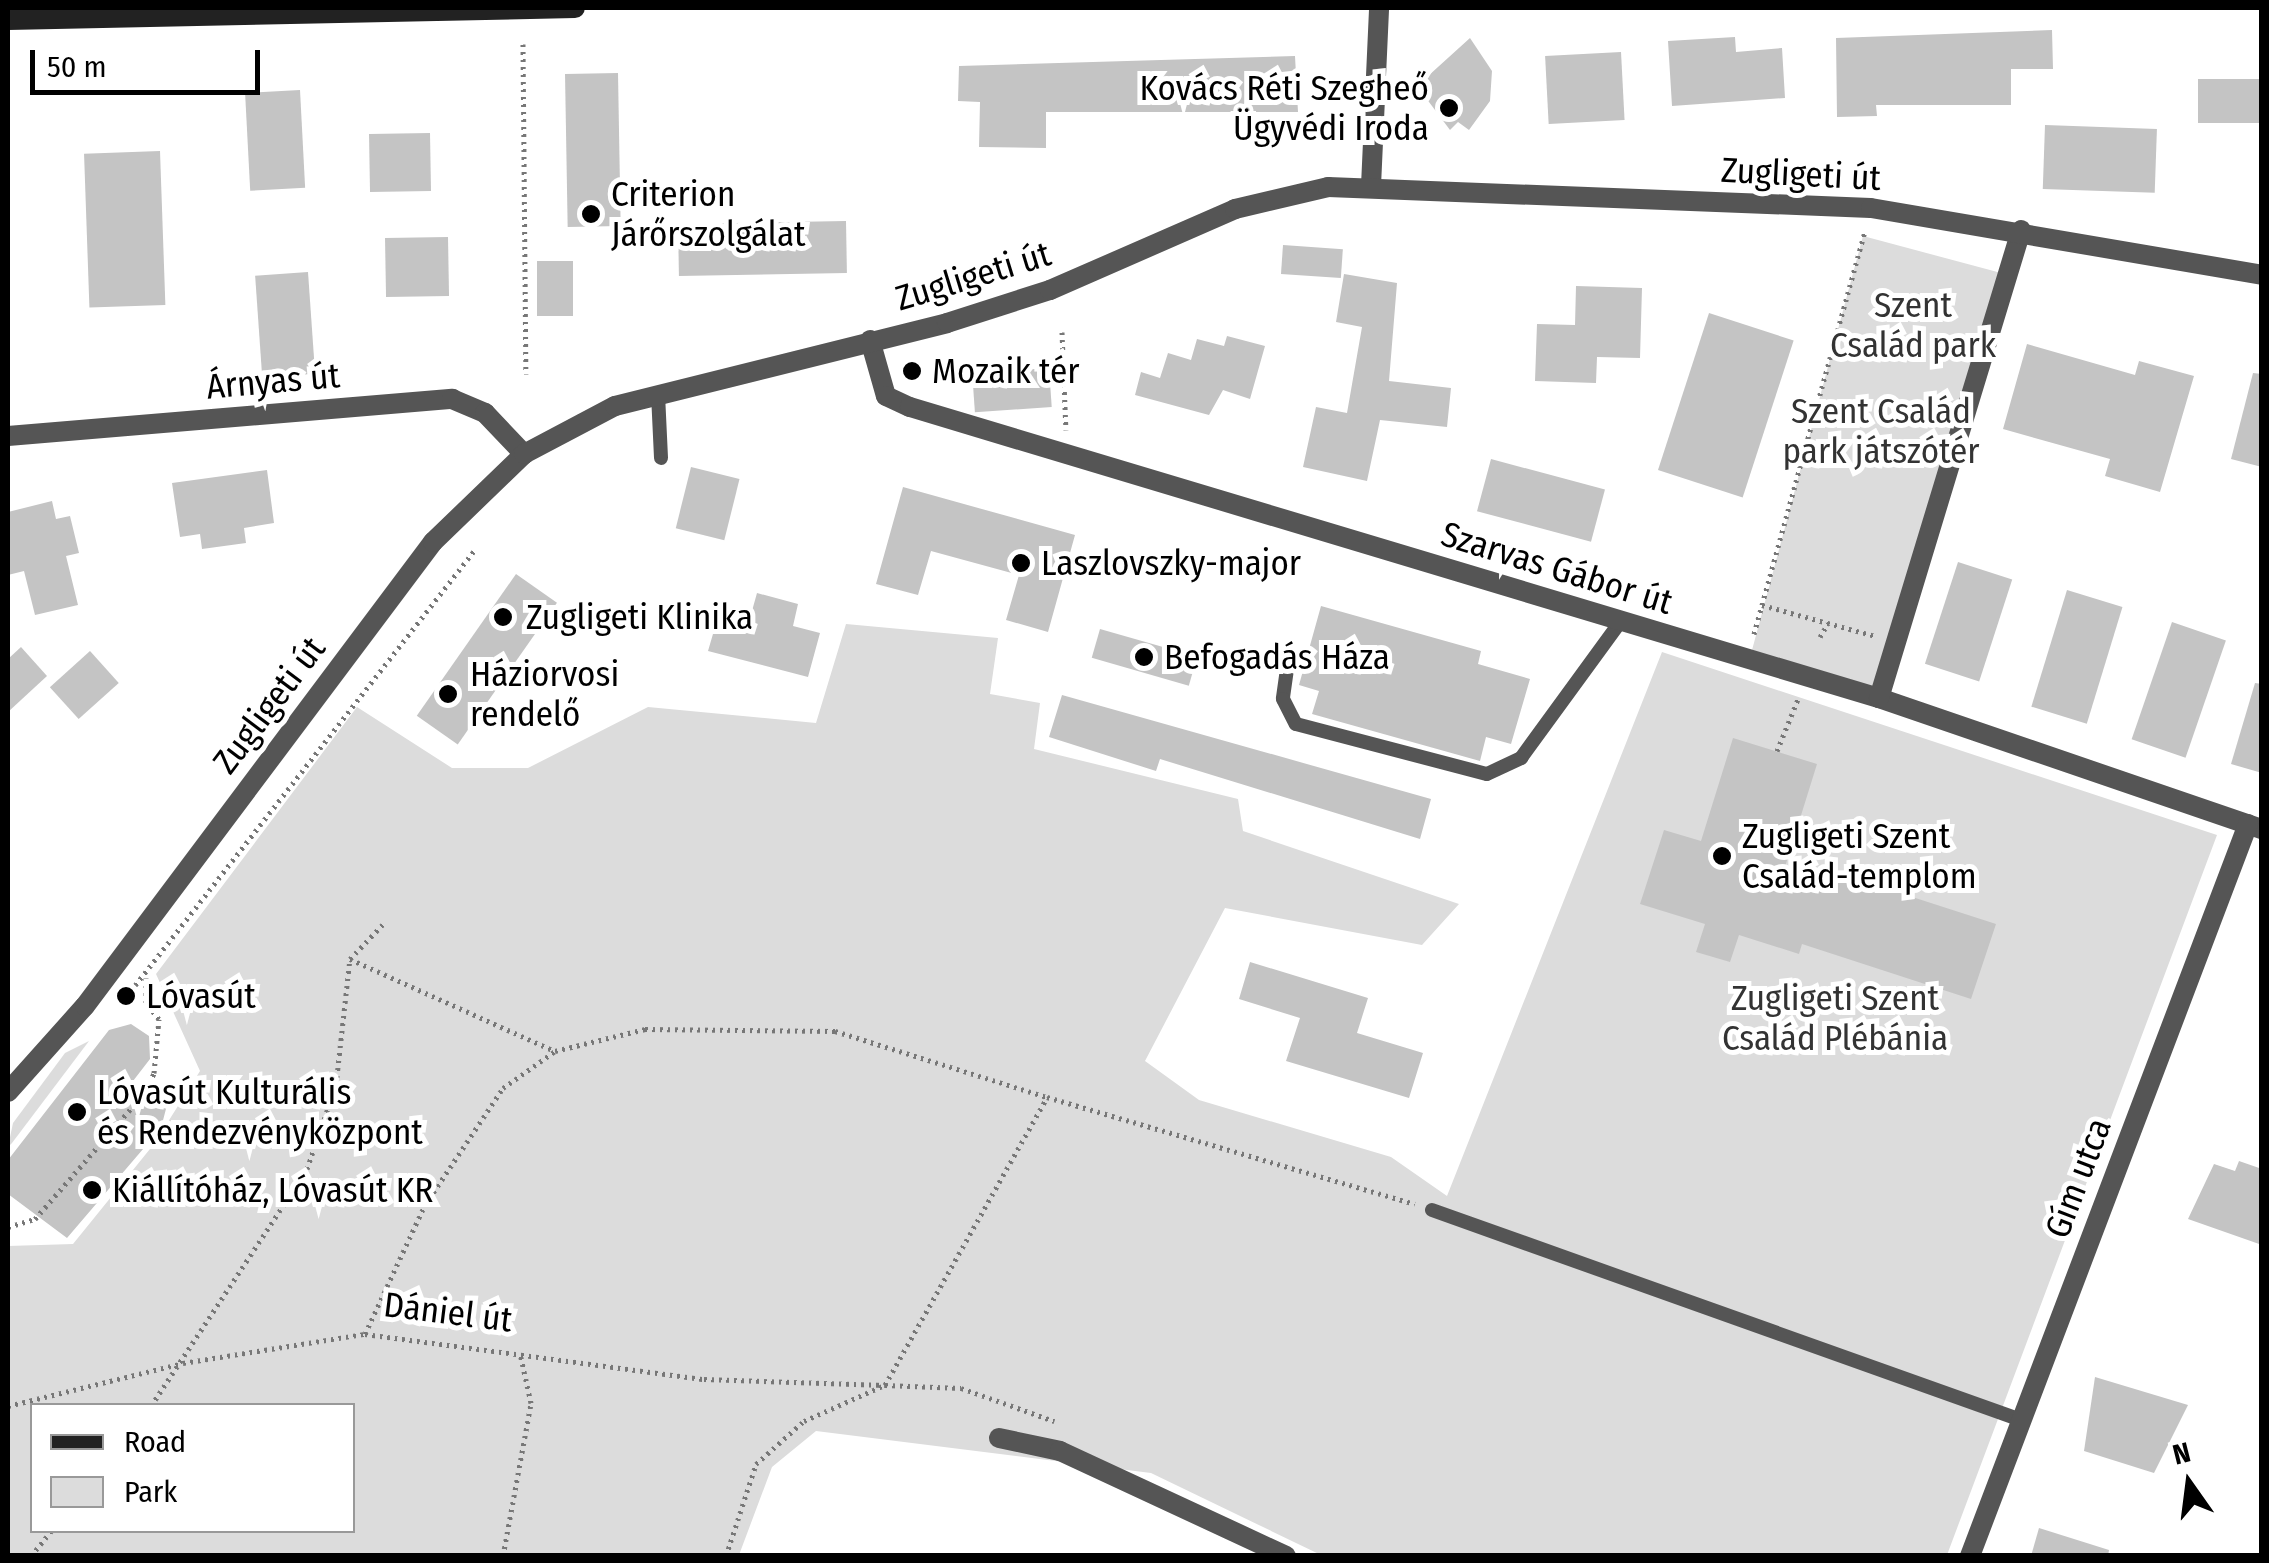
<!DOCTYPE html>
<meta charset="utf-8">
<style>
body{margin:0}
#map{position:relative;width:2269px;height:1563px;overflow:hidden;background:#fff;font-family:"Fira Sans Condensed",sans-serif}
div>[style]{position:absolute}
.green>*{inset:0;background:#dcdcdc;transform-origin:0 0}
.building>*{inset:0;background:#c4c4c4;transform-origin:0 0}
.path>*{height:5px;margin-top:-2.5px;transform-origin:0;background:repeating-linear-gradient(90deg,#777 0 2.5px,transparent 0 7.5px)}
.service>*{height:14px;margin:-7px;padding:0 7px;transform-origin:7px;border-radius:7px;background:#555}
.minor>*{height:20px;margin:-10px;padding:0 10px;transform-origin:10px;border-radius:10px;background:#555}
.tertiary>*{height:20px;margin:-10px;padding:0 10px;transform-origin:10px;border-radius:10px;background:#555}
.secondary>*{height:20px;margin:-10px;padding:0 10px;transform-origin:10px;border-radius:10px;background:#222}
.dots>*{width:28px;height:28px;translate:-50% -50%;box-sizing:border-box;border:5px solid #fff;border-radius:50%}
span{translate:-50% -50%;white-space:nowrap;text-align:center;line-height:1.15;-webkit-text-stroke:10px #fff;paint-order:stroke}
.poi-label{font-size:35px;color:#000}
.right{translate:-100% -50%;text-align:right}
.left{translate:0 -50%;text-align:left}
.street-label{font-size:35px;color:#000}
.park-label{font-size:35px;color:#333}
.frame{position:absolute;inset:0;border:10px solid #000;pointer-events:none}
.legend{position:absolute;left:30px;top:1403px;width:325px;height:130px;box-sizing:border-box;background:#fff;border:2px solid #999;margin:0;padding:12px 18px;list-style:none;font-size:30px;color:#000}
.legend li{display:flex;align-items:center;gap:20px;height:50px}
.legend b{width:50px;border:2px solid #999}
.north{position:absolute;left:2139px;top:1433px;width:100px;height:100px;-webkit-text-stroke:8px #fff;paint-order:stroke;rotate:346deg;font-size:28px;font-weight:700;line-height:40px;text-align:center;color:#000}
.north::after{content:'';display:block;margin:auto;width:35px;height:45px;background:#000;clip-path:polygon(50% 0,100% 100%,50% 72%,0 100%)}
.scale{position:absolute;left:30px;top:50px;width:230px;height:45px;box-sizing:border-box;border:5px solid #000;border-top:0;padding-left:12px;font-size:30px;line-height:35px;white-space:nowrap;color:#000;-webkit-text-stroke:8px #fff;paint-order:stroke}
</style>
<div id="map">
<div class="green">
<i style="left:1863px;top:236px;width:145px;height:439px;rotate:15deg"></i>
<i style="clip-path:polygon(evenodd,846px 624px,998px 638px,990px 694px,1040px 703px,1034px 749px,1238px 799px,1243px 831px,1459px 904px,1422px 945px,1225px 908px,1145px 1061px,1199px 1100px,1391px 1157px,1447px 1196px,1662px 652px,2217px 835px,1947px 1555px,1321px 1555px,1151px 1473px,816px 1431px,772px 1467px,739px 1555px,8px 1555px,8px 1246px,73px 1244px,154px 1144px,200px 1071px,156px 974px,357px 707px,452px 768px,528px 768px,648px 707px,816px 723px,846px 624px,32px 1406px,352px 1406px,352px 1530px,32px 1530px,32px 1406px)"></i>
<i style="clip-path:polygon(89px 1041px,12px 1143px,8px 1147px,13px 1123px,65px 1053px)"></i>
</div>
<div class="building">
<i style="clip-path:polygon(2052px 30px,2053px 69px,2011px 69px,2011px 105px,1876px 105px,1877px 116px,1837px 117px,1836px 38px)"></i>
<i style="clip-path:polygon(1735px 37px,1736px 52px,1782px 48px,1785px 98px,1672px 106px,1668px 41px)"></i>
<i style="clip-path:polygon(1470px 38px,1492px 71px,1490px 101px,1469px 130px,1458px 122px,1450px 130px,1417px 86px)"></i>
<i style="left:1621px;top:52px;width:68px;height:76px;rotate:87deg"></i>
<i style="clip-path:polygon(1295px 56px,1298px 112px,1046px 112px,1046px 148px,979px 147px,980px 102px,958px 101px,959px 66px)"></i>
<i style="left:618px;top:73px;width:153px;height:53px;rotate:89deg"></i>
<i style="left:2198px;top:79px;width:64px;height:44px"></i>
<i style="left:300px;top:90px;width:98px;height:55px;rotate:87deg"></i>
<i style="left:2045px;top:125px;width:112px;height:64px;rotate:2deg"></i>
<i style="left:430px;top:133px;width:58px;height:61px;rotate:89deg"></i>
<i style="left:160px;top:151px;width:154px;height:76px;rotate:88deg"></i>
<i style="left:846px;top:221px;width:52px;height:168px;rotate:89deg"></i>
<i style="left:448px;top:237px;width:59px;height:63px;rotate:89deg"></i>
<i style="left:1283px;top:245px;width:60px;height:29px;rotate:4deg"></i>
<i style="left:537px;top:261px;width:36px;height:55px"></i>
<i style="left:308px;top:272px;width:102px;height:53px;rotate:86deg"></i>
<i style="clip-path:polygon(1344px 274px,1397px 283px,1389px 381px,1451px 388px,1447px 427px,1380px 420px,1367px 481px,1303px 467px,1316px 407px,1347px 413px,1362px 327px,1336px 322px)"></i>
<i style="clip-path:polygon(1576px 286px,1642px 288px,1640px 358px,1597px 357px,1596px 383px,1535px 381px,1537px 324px,1575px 325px)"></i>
<i style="left:1709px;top:313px;width:89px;height:165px;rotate:18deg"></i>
<i style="clip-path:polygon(1227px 336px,1265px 346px,1250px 399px,1223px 390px,1209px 415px,1135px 395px,1141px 372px,1160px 378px,1168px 353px,1191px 360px,1197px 339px,1224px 346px)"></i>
<i style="clip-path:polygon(2027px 344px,2135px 375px,2139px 361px,2194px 376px,2160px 492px,2105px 476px,2110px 459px,2003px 429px)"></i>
<i style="left:1049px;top:368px;width:39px;height:77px;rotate:86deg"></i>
<i style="clip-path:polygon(2253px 373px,2262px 374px,2262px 467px,2231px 459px)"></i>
<i style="left:1491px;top:459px;width:118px;height:54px;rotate:15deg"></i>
<i style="left:691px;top:467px;width:50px;height:63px;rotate:14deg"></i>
<i style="clip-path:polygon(267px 470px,274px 523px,244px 528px,246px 543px,202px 549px,200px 534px,180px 537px,172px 483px)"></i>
<i style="clip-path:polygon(903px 487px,1075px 535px,1048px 632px,1006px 620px,1019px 575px,931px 551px,918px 595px,876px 584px)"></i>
<i style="clip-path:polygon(52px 501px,56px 519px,70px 516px,79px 553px,66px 556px,78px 605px,35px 615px,24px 571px,8px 575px,8px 512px)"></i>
<i style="left:1958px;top:562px;width:57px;height:107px;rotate:18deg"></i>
<i style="left:516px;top:574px;width:50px;height:173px;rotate:35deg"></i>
<i style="left:2067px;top:590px;width:58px;height:122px;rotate:17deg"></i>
<i style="clip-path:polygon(757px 593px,798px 604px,793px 626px,820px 633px,808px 677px,708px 651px,720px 610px,750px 618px)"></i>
<i style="clip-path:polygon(1321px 606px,1481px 651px,1478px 664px,1530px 679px,1511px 744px,1486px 737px,1480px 761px,1312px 714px,1319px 691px,1299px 685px)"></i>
<i style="left:2172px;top:622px;width:57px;height:124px;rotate:19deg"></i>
<i style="left:1100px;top:629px;width:101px;height:30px;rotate:16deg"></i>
<i style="clip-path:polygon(21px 647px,47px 676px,8px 712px,8px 659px)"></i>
<i style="left:90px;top:651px;width:43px;height:54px;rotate:48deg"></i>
<i style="clip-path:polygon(2255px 683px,2262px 684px,2262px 773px,2231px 764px)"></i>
<i style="clip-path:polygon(1062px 695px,1431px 799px,1420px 839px,1160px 759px,1156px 771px,1049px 737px)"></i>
<i style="clip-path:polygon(1733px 738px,1817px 764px,1784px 870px,1837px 886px,1841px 874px,1996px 924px,1971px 999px,1802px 944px,1799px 954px,1739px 935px,1730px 962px,1696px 952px,1705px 924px,1640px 904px,1664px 830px,1701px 841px)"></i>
<i style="clip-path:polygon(1250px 962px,1368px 998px,1357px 1033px,1423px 1053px,1409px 1098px,1286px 1061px,1300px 1018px,1239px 999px)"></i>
<i style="clip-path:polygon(131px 1024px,149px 1036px,150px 1059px,133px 1081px,167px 1105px,161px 1128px,67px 1238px,8px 1194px,8px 1160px,109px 1030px)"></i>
<i style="clip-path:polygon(2239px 1161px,2262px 1169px,2262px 1245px,2188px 1219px,2214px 1164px,2235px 1171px)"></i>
<i style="clip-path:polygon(2095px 1377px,2188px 1405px,2154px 1473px,2084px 1451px)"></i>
<i style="clip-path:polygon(2039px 1528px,2109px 1550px,2108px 1556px,2031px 1556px)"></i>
</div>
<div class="path">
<i style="left:523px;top:44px;width:330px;rotate:89.5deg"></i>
<i style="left:1062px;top:332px;width:98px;rotate:87.7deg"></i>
<i style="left:1762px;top:605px;width:117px;rotate:15.3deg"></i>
<i style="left:1754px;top:634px;width:419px;rotate:-74.6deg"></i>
<i style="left:1820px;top:637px;width:16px;rotate:-60deg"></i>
<i style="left:1777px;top:751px;width:56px;rotate:-68deg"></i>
<i style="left:350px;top:959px;width:225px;rotate:24.2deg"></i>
<i style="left:126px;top:997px;width:566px;rotate:-52.04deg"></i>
<i style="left:8px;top:1227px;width:28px;rotate:-17deg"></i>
<i style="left:35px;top:1219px;width:163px;rotate:-49deg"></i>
<i style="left:142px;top:1096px;width:26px;rotate:-62deg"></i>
<i style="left:154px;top:1073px;width:54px;rotate:-84.7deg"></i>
<i style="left:159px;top:1019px;width:21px;rotate:-129deg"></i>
<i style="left:146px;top:1003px;width:25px;rotate:-90deg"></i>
<i style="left:365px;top:1334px;width:142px;rotate:-65.1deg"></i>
<i style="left:425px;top:1205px;width:141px;rotate:-56.3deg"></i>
<i style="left:503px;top:1088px;width:64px;rotate:-35.4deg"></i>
<i style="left:555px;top:1051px;width:93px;rotate:-13.7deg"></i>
<i style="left:645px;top:1029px;width:190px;rotate:0.6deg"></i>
<i style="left:835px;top:1031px;width:222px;rotate:17.3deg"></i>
<i style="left:8px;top:1406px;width:180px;rotate:-13.8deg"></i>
<i style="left:183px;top:1363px;width:184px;rotate:-9.1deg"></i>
<i style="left:365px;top:1334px;width:342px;rotate:7.6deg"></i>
<i style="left:704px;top:1379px;width:181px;rotate:1.9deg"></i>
<i style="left:885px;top:1385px;width:330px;rotate:-60.6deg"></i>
<i style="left:1047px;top:1097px;width:383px;rotate:16.2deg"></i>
<i style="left:151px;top:1406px;width:284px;rotate:-56.6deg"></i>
<i style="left:307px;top:1169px;width:89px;rotate:-71deg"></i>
<i style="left:336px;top:1085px;width:127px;rotate:-83.7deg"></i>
<i style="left:350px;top:959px;width:52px;rotate:-46.5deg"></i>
<i style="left:31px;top:1556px;width:33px;rotate:-51deg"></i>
<i style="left:503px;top:1556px;width:156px;rotate:-79.6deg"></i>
<i style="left:531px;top:1403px;width:51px;rotate:-102.4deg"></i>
<i style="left:726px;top:1556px;width:97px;rotate:-71.9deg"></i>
<i style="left:756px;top:1464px;width:64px;rotate:-41.9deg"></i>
<i style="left:804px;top:1421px;width:89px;rotate:-24deg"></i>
<i style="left:885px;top:1385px;width:76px;rotate:2.3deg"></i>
<i style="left:961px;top:1388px;width:99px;rotate:19.5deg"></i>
</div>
<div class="service">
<i style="left:658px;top:394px;width:64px;rotate:87.3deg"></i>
<i style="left:1287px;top:669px;width:30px;rotate:98deg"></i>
<i style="left:1283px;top:699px;width:28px;rotate:63deg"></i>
<i style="left:1296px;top:724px;width:197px;rotate:14.7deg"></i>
<i style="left:1487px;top:774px;width:38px;rotate:-25deg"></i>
<i style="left:1521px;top:758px;width:170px;rotate:-53.9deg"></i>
<i style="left:1432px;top:1210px;width:625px;rotate:19.62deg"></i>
</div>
<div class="minor">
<i style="left:1371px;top:186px;width:178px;rotate:-87.4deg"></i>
<i style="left:870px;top:340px;width:58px;rotate:74.1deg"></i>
<i style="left:886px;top:396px;width:26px;rotate:25deg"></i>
<i style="left:910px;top:407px;width:1012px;rotate:16.72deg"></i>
<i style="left:1879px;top:698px;width:405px;rotate:18.9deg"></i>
<i style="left:8px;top:436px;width:446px;rotate:-4.8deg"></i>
<i style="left:452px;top:399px;width:36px;rotate:23deg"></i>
<i style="left:485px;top:413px;width:57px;rotate:46.4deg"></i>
<i style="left:1879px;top:698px;width:489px;rotate:-73.1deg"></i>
<i style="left:999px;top:1438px;width:62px;rotate:12deg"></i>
<i style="left:1060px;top:1451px;width:249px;rotate:24.9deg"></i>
<i style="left:1970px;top:1556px;width:783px;rotate:-69.2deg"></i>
</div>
<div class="tertiary">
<i style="left:8px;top:1092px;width:115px;rotate:-48.2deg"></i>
<i style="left:85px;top:1006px;width:580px;rotate:-53.13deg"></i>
<i style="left:433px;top:542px;width:127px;rotate:-44deg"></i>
<i style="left:524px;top:454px;width:103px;rotate:-27.8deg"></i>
<i style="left:615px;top:406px;width:342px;rotate:-14deg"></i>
<i style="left:947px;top:323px;width:108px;rotate:-17.8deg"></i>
<i style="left:1050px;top:290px;width:202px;rotate:-23.6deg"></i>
<i style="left:1235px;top:209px;width:96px;rotate:-13.3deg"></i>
<i style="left:1328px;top:187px;width:543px;rotate:2.21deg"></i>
<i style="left:1871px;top:208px;width:397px;rotate:9.7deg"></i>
</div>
<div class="secondary">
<i style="left:8px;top:20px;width:567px;rotate:-1.21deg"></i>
</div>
<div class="dots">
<i style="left:1449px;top:108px;background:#000"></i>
<i style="left:591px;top:214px;background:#000"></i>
<i style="left:912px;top:371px;background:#000"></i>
<i style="left:1021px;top:563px;background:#000"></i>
<i style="left:503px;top:617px;background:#000"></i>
<i style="left:1144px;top:657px;background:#000"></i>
<i style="left:448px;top:694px;background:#000"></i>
<i style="left:1722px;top:856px;background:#000"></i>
<i style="left:126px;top:996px;background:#000"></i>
<i style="left:77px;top:1112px;background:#000"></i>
<i style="left:92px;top:1190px;background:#000"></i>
</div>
<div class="poi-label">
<span class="right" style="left:1429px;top:108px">Kovács Réti Szegheő<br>Ügyvédi Iroda</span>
<span class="left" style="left:611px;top:214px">Criterion<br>Járőrszolgálat</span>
<span class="left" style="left:932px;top:371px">Mozaik tér</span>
<span class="left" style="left:1041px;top:563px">Laszlovszky-major</span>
<span class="left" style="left:526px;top:617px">Zugligeti Klinika</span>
<span class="left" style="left:1164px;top:657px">Befogadás Háza</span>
<span class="left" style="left:470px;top:694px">Háziorvosi<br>rendelő</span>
<span class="left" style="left:1742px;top:856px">Zugligeti Szent<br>Család-templom</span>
<span class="left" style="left:146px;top:996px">Lóvasút</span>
<span class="left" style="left:97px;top:1112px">Lóvasút Kulturális<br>és Rendezvényközpont</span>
<span class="left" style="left:112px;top:1190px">Kiállítóház, Lóvasút KR</span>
</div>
<div class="street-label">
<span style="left:1801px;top:174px;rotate:3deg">Zugligeti út</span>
<span style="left:973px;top:276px;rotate:-17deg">Zugligeti út</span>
<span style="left:273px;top:381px;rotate:-5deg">Árnyas út</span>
<span style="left:1557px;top:568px;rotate:17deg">Szarvas Gábor út</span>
<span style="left:269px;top:705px;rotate:-53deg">Zugligeti út</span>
<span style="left:2078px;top:1178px;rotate:-69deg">Gím utca</span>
<span style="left:448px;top:1312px;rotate:7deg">Dániel út</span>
</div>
<div class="park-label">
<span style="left:1913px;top:325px">Szent<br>Család park</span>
<span style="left:1881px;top:431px">Szent Család<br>park játszótér</span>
<span style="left:1835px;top:1018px">Zugligeti Szent<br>Család Plébánia</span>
</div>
<div class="frame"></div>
<ul class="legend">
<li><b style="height:12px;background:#222"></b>Road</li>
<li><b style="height:28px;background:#dcdcdc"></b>Park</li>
</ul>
<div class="north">N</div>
<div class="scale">50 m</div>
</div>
